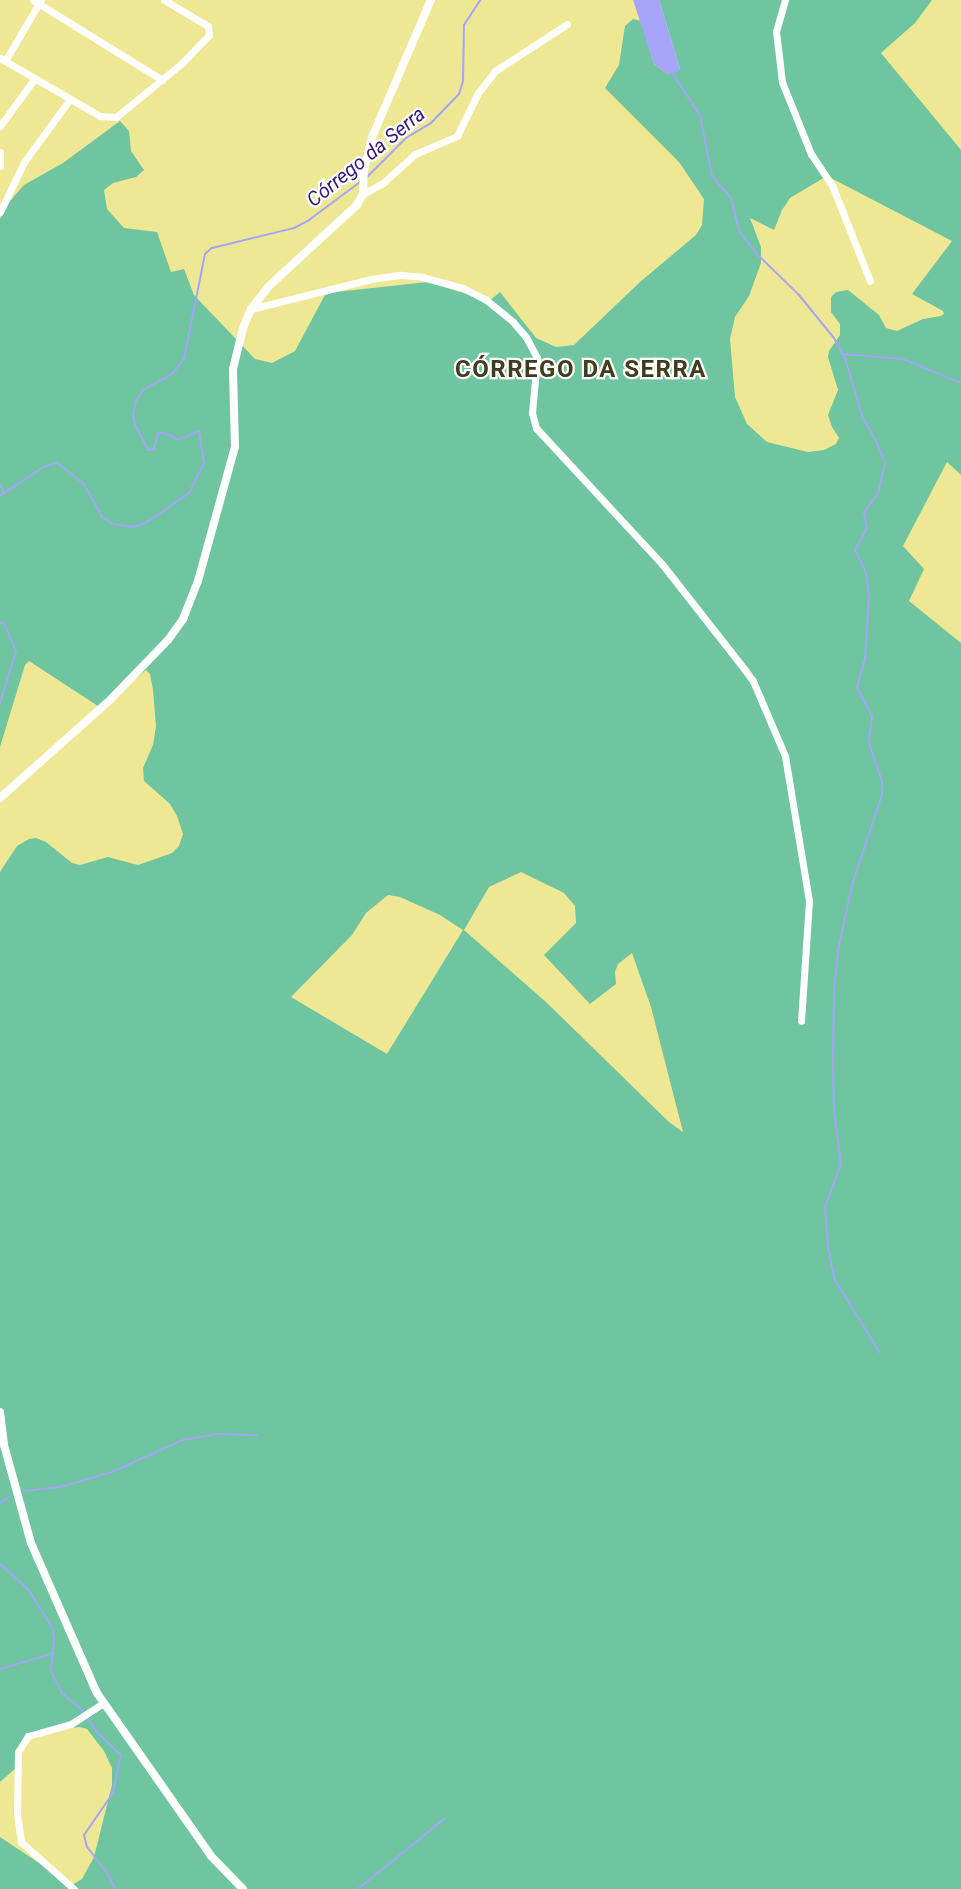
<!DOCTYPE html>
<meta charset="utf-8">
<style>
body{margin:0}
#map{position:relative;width:961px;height:1889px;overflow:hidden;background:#eee894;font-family:Roboto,sans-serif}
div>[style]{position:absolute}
.green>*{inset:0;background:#6ec5a0}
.water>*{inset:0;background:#a6a3fb}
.stream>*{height:2px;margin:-1px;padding:0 1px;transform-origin:1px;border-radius:1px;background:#a6a3fb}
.minor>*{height:7px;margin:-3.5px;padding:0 3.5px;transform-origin:3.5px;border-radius:3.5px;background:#fff}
.tertiary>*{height:8px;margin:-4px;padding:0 4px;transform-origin:4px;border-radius:4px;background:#fff}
span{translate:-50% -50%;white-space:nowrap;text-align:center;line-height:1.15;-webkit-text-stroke:4.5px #fff;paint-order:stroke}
.water-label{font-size:20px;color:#31197d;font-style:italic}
.district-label{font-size:24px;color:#403d1b;font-weight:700;letter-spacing:1.5px}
</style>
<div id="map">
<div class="green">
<i style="clip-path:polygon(evenodd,659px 0,932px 0,915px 23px,881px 53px,961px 150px,961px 475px,947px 462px,903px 546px,924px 569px,909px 601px,961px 643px,961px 1889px,0 1889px,0 1837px,72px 1885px,82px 1879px,94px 1857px,112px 1785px,112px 1768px,104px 1751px,87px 1729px,80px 1727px,35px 1732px,23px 1742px,16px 1768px,0 1782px,0 872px,17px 846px,29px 839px,36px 838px,46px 842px,72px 863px,80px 865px,108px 857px,138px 865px,172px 853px,179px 846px,183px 834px,177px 816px,170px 804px,144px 781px,143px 768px,153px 745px,156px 726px,153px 690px,150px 674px,146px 670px,101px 708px,29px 661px,25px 665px,0 747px,0 219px,10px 201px,24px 185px,63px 163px,120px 121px,129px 131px,131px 151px,144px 170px,136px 177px,113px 183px,104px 190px,107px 209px,124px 228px,157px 232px,171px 272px,184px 269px,194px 295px,255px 359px,272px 363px,295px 351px,326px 293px,428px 282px,489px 301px,500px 292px,536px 338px,556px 347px,574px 345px,640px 282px,696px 235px,702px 225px,704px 199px,679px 162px,605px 88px,619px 65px,625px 26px,633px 19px,641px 21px,654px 64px,667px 74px,680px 69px,659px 0,827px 176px,952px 241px,912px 294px,943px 311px,944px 314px,941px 316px,923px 319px,897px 331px,886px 328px,879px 315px,848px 290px,836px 292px,831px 297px,831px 312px,840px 324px,840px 335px,829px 351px,828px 357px,838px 390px,828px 415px,832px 427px,839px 438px,836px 444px,824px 450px,808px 452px,767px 442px,747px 424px,735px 397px,730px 339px,735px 317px,749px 296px,761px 263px,761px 247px,750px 218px,774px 230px,782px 210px,790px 198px,827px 176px,659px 0,521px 872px,564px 893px,575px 906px,576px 923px,544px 955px,590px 1004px,616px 984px,615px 972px,618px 964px,632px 953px,651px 1007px,683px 1132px,669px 1122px,546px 1002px,464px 930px,489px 887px,521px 872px,659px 0,388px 895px,400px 897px,440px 915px,463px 930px,387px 1054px,291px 997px,352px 935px,366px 913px,388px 895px)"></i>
</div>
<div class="water">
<i style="clip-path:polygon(633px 0,659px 0,680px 69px,676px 73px,667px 74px,654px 64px)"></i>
</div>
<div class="stream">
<i style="left:672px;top:73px;width:50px;rotate:56.3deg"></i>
<i style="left:700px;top:115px;width:62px;rotate:78.9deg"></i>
<i style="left:712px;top:176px;width:29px;rotate:49deg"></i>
<i style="left:731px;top:198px;width:34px;rotate:76deg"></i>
<i style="left:739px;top:231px;width:28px;rotate:52deg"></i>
<i style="left:756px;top:253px;width:60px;rotate:44.3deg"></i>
<i style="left:799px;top:295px;width:55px;rotate:50.9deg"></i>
<i style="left:834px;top:338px;width:26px;rotate:62deg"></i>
<i style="left:846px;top:361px;width:57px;rotate:73.8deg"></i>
<i style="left:862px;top:416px;width:33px;rotate:61deg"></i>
<i style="left:878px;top:445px;width:19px;rotate:69deg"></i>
<i style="left:885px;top:463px;width:31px;rotate:103deg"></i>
<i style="left:878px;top:493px;width:24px;rotate:125deg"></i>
<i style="left:864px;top:513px;width:15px;rotate:79deg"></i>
<i style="left:867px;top:528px;width:25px;rotate:119deg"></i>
<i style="left:855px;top:550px;width:25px;rotate:64deg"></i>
<i style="left:866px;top:573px;width:24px;rotate:83deg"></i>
<i style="left:869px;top:597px;width:62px;rotate:93.7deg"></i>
<i style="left:865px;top:659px;width:29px;rotate:106deg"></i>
<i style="left:857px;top:687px;width:34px;rotate:63deg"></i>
<i style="left:872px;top:717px;width:26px;rotate:97deg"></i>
<i style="left:869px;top:743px;width:40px;rotate:71.1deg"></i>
<i style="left:882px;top:781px;width:14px;rotate:90deg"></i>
<i style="left:882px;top:795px;width:95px;rotate:108.4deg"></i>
<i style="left:852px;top:885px;width:67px;rotate:102deg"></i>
<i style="left:838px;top:951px;width:39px;rotate:96deg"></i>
<i style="left:834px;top:990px;width:73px;rotate:90.8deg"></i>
<i style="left:833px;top:1063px;width:48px;rotate:88.8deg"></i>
<i style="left:834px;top:1111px;width:53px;rotate:82.5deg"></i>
<i style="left:841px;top:1164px;width:46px;rotate:110.4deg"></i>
<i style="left:825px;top:1207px;width:41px;rotate:85.8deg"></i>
<i style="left:828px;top:1248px;width:33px;rotate:78deg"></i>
<i style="left:835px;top:1280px;width:86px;rotate:58.3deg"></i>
<i style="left:367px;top:177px;width:55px;rotate:-45deg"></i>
<i style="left:406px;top:138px;width:29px;rotate:-31deg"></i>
<i style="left:431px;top:123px;width:40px;rotate:-46deg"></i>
<i style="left:459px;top:94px;width:14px;rotate:-73deg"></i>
<i style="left:463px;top:81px;width:56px;rotate:-89deg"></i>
<i style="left:464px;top:25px;width:30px;rotate:-57deg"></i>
<i style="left:843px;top:354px;width:60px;rotate:4.8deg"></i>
<i style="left:903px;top:359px;width:63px;rotate:22.5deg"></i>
<i style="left:0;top:485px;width:9px;rotate:58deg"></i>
<i style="left:0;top:496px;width:54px;rotate:-33.7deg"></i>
<i style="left:45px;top:466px;width:12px;rotate:-14deg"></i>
<i style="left:57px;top:463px;width:34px;rotate:38deg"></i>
<i style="left:84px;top:484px;width:38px;rotate:61deg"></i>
<i style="left:102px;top:517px;width:13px;rotate:32deg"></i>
<i style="left:113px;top:524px;width:21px;rotate:8deg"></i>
<i style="left:134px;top:527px;width:16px;rotate:-22deg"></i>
<i style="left:149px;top:521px;width:49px;rotate:-35deg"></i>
<i style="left:189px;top:493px;width:34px;rotate:-63deg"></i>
<i style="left:204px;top:463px;width:32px;rotate:-99deg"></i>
<i style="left:199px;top:431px;width:22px;rotate:156deg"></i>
<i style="left:179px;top:440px;width:16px;rotate:-153deg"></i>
<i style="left:165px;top:433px;width:7px;rotate:180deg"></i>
<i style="left:158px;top:433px;width:16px;rotate:104deg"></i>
<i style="left:154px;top:449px;width:6px;rotate:171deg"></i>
<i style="left:148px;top:450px;width:28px;rotate:-117deg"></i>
<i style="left:135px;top:425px;width:11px;rotate:-100deg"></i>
<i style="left:133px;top:414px;width:13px;rotate:-77deg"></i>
<i style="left:136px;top:401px;width:13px;rotate:-58deg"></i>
<i style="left:143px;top:390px;width:33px;rotate:-29deg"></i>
<i style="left:172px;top:374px;width:19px;rotate:-51deg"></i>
<i style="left:184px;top:359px;width:107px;rotate:-78.7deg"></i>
<i style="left:205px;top:254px;width:9px;rotate:-41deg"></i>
<i style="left:212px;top:248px;width:84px;rotate:-13.7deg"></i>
<i style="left:294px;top:228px;width:17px;rotate:-28deg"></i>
<i style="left:309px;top:220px;width:64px;rotate:-36.7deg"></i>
<i style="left:0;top:622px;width:6px;rotate:31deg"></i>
<i style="left:5px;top:625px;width:29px;rotate:68deg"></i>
<i style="left:16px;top:652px;width:53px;rotate:107.4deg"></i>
<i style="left:25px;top:1491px;width:39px;rotate:-7deg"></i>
<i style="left:64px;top:1486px;width:50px;rotate:-16.3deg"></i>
<i style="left:112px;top:1472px;width:78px;rotate:-24.3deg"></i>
<i style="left:183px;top:1440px;width:35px;rotate:-10deg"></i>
<i style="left:217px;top:1434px;width:40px;rotate:1.4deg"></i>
<i style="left:0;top:1503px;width:11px;rotate:-34deg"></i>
<i style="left:0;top:1564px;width:38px;rotate:42deg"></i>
<i style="left:28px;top:1589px;width:45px;rotate:57.7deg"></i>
<i style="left:52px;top:1627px;width:11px;rotate:80deg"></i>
<i style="left:54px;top:1638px;width:33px;rotate:95deg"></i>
<i style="left:51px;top:1671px;width:25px;rotate:63deg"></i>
<i style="left:62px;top:1693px;width:23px;rotate:40deg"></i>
<i style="left:80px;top:1708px;width:32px;rotate:54deg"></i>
<i style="left:99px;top:1734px;width:30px;rotate:44deg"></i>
<i style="left:121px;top:1755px;width:39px;rotate:102deg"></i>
<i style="left:113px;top:1793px;width:51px;rotate:124.6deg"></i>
<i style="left:84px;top:1835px;width:12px;rotate:76deg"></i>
<i style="left:87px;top:1847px;width:31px;rotate:52deg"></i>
<i style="left:106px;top:1871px;width:20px;rotate:63deg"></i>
<i style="left:0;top:1669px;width:56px;rotate:-16.5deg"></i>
<i style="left:358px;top:1889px;width:111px;rotate:-39.1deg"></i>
</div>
<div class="minor">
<i style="left:33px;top:0;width:152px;rotate:31.8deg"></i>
<i style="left:785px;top:0;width:32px;rotate:106deg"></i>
<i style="left:776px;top:31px;width:51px;rotate:83.3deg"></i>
<i style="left:782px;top:82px;width:78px;rotate:68.1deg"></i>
<i style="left:811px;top:154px;width:37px;rotate:56deg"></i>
<i style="left:832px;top:185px;width:103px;rotate:68.4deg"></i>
<i style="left:0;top:58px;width:116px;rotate:30.1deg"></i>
<i style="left:100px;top:116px;width:16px;rotate:4deg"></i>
<i style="left:116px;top:117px;width:84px;rotate:-39.2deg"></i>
<i style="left:181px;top:64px;width:40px;rotate:-46deg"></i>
<i style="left:209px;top:35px;width:9px;rotate:-96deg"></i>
<i style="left:208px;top:26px;width:51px;rotate:-149.4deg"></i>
<i style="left:5px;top:61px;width:71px;rotate:-59.5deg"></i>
<i style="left:0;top:126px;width:59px;rotate:-53.9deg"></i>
<i style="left:0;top:152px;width:14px;rotate:90deg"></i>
<i style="left:363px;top:194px;width:23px;rotate:-29deg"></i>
<i style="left:383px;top:183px;width:43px;rotate:-42.2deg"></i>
<i style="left:415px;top:154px;width:46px;rotate:-23.2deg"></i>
<i style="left:457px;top:136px;width:48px;rotate:-64deg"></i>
<i style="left:478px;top:93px;width:28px;rotate:-52deg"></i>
<i style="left:495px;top:71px;width:86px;rotate:-33.1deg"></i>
<i style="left:0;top:212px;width:55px;rotate:-64.4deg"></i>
<i style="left:24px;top:162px;width:78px;rotate:-53.9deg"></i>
<i style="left:251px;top:309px;width:124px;rotate:-14deg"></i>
<i style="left:371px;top:279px;width:30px;rotate:-8deg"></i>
<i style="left:401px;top:275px;width:21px;rotate:5deg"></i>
<i style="left:422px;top:277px;width:42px;rotate:15deg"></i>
<i style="left:463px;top:288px;width:25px;rotate:27deg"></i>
<i style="left:485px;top:299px;width:36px;rotate:39deg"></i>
<i style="left:513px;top:322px;width:20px;rotate:49deg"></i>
<i style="left:526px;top:337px;width:24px;rotate:62deg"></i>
<i style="left:537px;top:358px;width:55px;rotate:95.2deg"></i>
<i style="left:532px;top:413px;width:16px;rotate:75deg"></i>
<i style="left:536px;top:428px;width:185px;rotate:47.2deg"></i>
<i style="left:662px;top:564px;width:135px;rotate:51.9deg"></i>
<i style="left:745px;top:670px;width:14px;rotate:54deg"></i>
<i style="left:753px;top:681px;width:82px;rotate:66.9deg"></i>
<i style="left:785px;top:756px;width:147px;rotate:80.6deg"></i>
<i style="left:809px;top:901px;width:120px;rotate:93.8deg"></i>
<i style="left:74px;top:1889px;width:71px;rotate:-138.4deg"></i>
<i style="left:21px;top:1842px;width:28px;rotate:-98deg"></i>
<i style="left:17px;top:1814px;width:62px;rotate:-89.1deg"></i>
<i style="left:18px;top:1752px;width:19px;rotate:-58deg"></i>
<i style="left:28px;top:1736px;width:45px;rotate:-15.6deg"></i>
<i style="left:71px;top:1724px;width:38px;rotate:-33deg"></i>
</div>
<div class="tertiary">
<i style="left:0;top:798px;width:149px;rotate:-41.7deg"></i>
<i style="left:111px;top:699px;width:82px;rotate:-46deg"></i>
<i style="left:168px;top:640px;width:26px;rotate:-54deg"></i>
<i style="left:183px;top:619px;width:41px;rotate:-68.5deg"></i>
<i style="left:198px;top:581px;width:139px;rotate:-74.6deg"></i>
<i style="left:235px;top:447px;width:78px;rotate:-91.5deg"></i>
<i style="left:233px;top:369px;width:42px;rotate:-76.3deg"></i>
<i style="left:243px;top:328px;width:21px;rotate:-67deg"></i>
<i style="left:251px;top:309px;width:28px;rotate:-52deg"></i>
<i style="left:268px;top:287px;width:121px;rotate:-42.7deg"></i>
<i style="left:357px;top:205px;width:13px;rotate:-61deg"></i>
<i style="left:363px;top:194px;width:24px;rotate:-88deg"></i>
<i style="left:364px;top:170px;width:36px;rotate:-76deg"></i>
<i style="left:373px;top:135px;width:147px;rotate:-66.8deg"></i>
<i style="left:0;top:1412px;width:33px;rotate:83deg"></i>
<i style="left:4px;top:1445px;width:102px;rotate:74.6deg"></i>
<i style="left:31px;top:1543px;width:164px;rotate:66.3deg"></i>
<i style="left:97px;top:1693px;width:199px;rotate:55deg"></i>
<i style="left:211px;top:1856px;width:46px;rotate:45.9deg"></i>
</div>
<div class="water-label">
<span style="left:366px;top:157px;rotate:-39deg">Córrego da Serra</span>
</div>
<div class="district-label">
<span style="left:581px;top:370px">CÓRREGO DA SERRA</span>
</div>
</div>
